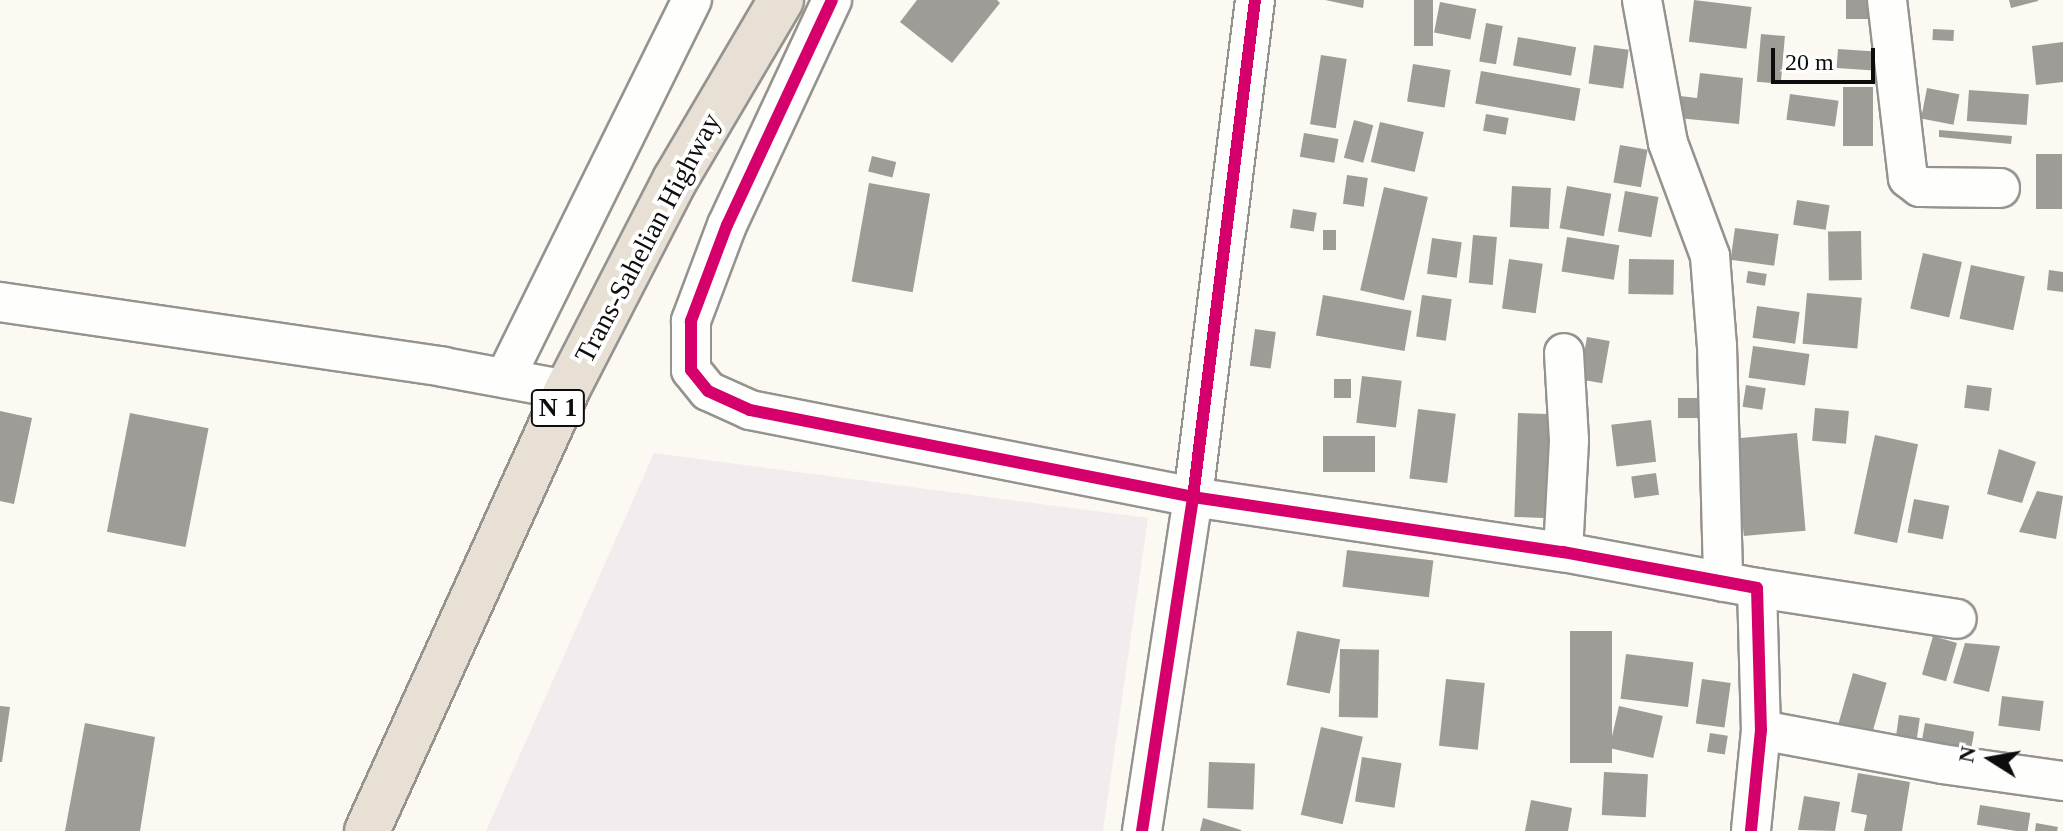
<!DOCTYPE html>
<style>
body{margin:0}
#map{position:relative;width:2063px;height:831px;overflow:hidden;background:#fbf9f2;font-family:"Times New Roman",serif}
div>[style]{position:absolute}
.industrial>*{inset:0;background:#f3ecef}
.building>*{inset:0;background:#9e9c97;transform-origin:0 0}
.roads{filter:drop-shadow(2px 0 #949390) drop-shadow(-2px 0 #949390) drop-shadow(0 2px #949390) drop-shadow(0 -2px #949390)}
.street>*{height:38px;margin:-19px;padding:0 19px;transform-origin:19px;border-radius:19px;background:#fefefd}
.highway>*{height:44px;margin:-22px;padding:0 22px;transform-origin:22px;border-radius:22px;background:#e9e0d5}
.cycleway>*{height:12px;margin:-6px;padding:0 6px;transform-origin:6px;border-radius:6px;background:#d6006c}
span{translate:-50% -50%;white-space:nowrap;text-align:center;line-height:1.15;-webkit-text-stroke:8px #fff;paint-order:stroke}
.shield-label span{padding:2px 6px;background:#fff;border:2px solid;border-radius:6px;-webkit-text-stroke-width:0}
.shield-label{font-size:26px;color:#0d0d0d;font-weight:700}
.street-label{font-size:28px;color:#0d0d0d}
.north{position:absolute;left:1951px;top:719px;width:80px;height:80px;-webkit-text-stroke:6px #fff;paint-order:stroke;rotate:281deg;font-size:22px;font-weight:700;line-height:32px;text-align:center;color:#0d0d0d}
.north::after{content:'';display:block;margin:auto;width:28px;height:36px;background:#0d0d0d;clip-path:polygon(50% 0,100% 100%,50% 72%,0 100%)}
.scale{position:absolute;left:1771px;top:48px;width:104px;height:36px;box-sizing:border-box;border:4px solid #0d0d0d;border-top:0;padding-left:10px;font-size:24px;line-height:28px;white-space:nowrap;color:#0d0d0d;-webkit-text-stroke:6px #fff;paint-order:stroke}
</style>
<div id="map">
<div class="industrial">
<i style="clip-path:polygon(654px 453px,1148px 518px,1103px 831px,486px 831px)"></i>
</div>
<div class="building">
<i style="clip-path:polygon(917px 0,997px 0,1000px 3px,952px 63px,900px 22px)"></i>
<i style="clip-path:polygon(1325px 0,1364px 0,1363px 8px)"></i>
<i style="left:1414px;top:0;width:19px;height:46px"></i>
<i style="left:1694px;top:0;width:58px;height:42px;rotate:7deg"></i>
<i style="left:1846px;top:0;width:35px;height:19px"></i>
<i style="clip-path:polygon(2009px 0,2038px 0,2038px 1px,2011px 8px)"></i>
<i style="left:1440px;top:2px;width:37px;height:31px;rotate:11deg"></i>
<i style="left:1486px;top:23px;width:17px;height:39px;rotate:10deg"></i>
<i style="left:1933px;top:29px;width:21px;height:11px;rotate:3deg"></i>
<i style="left:1761px;top:34px;width:24px;height:48px;rotate:5deg"></i>
<i style="left:1518px;top:37px;width:59px;height:29px;rotate:10deg"></i>
<i style="clip-path:polygon(2063px 42px,2063px 82px,2036px 85px,2032px 46px)"></i>
<i style="left:1594px;top:45px;width:35px;height:39px;rotate:8deg"></i>
<i style="left:1838px;top:49px;width:41px;height:19px;rotate:4deg"></i>
<i style="left:1321px;top:55px;width:26px;height:70px;rotate:9deg"></i>
<i style="left:1413px;top:64px;width:38px;height:38px;rotate:9deg"></i>
<i style="left:1481px;top:71px;width:101px;height:33px;rotate:10deg"></i>
<i style="clip-path:polygon(1700px 73px,1743px 78px,1739px 124px,1678px 118px,1680px 96px,1697px 98px)"></i>
<i style="left:1843px;top:87px;width:30px;height:59px"></i>
<i style="left:1927px;top:88px;width:33px;height:31px;rotate:11deg"></i>
<i style="left:1969px;top:90px;width:60px;height:31px;rotate:4deg"></i>
<i style="left:1790px;top:94px;width:49px;height:26px;rotate:8deg"></i>
<i style="left:1486px;top:114px;width:23px;height:17px;rotate:10deg"></i>
<i style="left:1354px;top:120px;width:20px;height:39px;rotate:15deg"></i>
<i style="left:1380px;top:122px;width:45px;height:41px;rotate:13deg"></i>
<i style="clip-path:polygon(1939px 130px,2012px 136px,2011px 144px,1939px 137px)"></i>
<i style="left:1304px;top:133px;width:35px;height:24px;rotate:10deg"></i>
<i style="left:1620px;top:145px;width:28px;height:38px;rotate:10deg"></i>
<i style="left:2036px;top:154px;width:26px;height:55px"></i>
<i style="left:872px;top:156px;width:25px;height:16px;rotate:14deg"></i>
<i style="left:1347px;top:175px;width:21px;height:29px;rotate:8deg"></i>
<i style="left:869px;top:183px;width:62px;height:100px;rotate:10deg"></i>
<i style="left:1512px;top:186px;width:39px;height:41px;rotate:3deg"></i>
<i style="left:1567px;top:186px;width:45px;height:43px;rotate:10deg"></i>
<i style="left:1384px;top:187px;width:45px;height:106px;rotate:13deg"></i>
<i style="left:1625px;top:191px;width:34px;height:41px;rotate:10deg"></i>
<i style="left:1797px;top:200px;width:33px;height:25px;rotate:9deg"></i>
<i style="left:1293px;top:209px;width:24px;height:19px;rotate:9deg"></i>
<i style="left:1735px;top:228px;width:44px;height:32px;rotate:8deg"></i>
<i style="left:1323px;top:230px;width:13px;height:20px"></i>
<i style="left:1861px;top:231px;width:49px;height:33px;rotate:89deg"></i>
<i style="left:1473px;top:235px;width:24px;height:48px;rotate:5deg"></i>
<i style="left:1567px;top:237px;width:53px;height:35px;rotate:9deg"></i>
<i style="left:1432px;top:238px;width:30px;height:36px;rotate:8deg"></i>
<i style="left:1923px;top:253px;width:40px;height:57px;rotate:13deg"></i>
<i style="left:1509px;top:259px;width:34px;height:50px;rotate:8deg"></i>
<i style="left:1629px;top:259px;width:45px;height:35px;rotate:1deg"></i>
<i style="left:1971px;top:265px;width:55px;height:55px;rotate:12deg"></i>
<i style="clip-path:polygon(2049px 270px,2063px 272px,2063px 292px,2047px 290px)"></i>
<i style="left:1748px;top:271px;width:19px;height:12px;rotate:9deg"></i>
<i style="left:1807px;top:293px;width:55px;height:51px;rotate:5deg"></i>
<i style="left:1323px;top:295px;width:90px;height:41px;rotate:10deg"></i>
<i style="left:1422px;top:295px;width:30px;height:42px;rotate:8deg"></i>
<i style="left:1757px;top:306px;width:43px;height:32px;rotate:8deg"></i>
<i style="left:1255px;top:329px;width:21px;height:37px;rotate:8deg"></i>
<i style="left:1587px;top:337px;width:23px;height:43px;rotate:10deg"></i>
<i style="left:1753px;top:346px;width:57px;height:32px;rotate:8deg"></i>
<i style="left:1362px;top:376px;width:40px;height:47px;rotate:7deg"></i>
<i style="left:1334px;top:379px;width:17px;height:19px"></i>
<i style="left:1746px;top:385px;width:20px;height:22px;rotate:9deg"></i>
<i style="left:1967px;top:385px;width:25px;height:23px;rotate:7deg"></i>
<i style="left:1678px;top:398px;width:27px;height:20px"></i>
<i style="left:1815px;top:408px;width:34px;height:33px;rotate:5deg"></i>
<i style="left:1418px;top:409px;width:38px;height:70px;rotate:7deg"></i>
<i style="clip-path:polygon(0 411px,32px 418px,14px 504px,0 501px)"></i>
<i style="left:130px;top:413px;width:80px;height:121px;rotate:11deg"></i>
<i style="left:1518px;top:413px;width:37px;height:104px;rotate:2deg"></i>
<i style="left:1651px;top:420px;width:42px;height:40px;rotate:83deg"></i>
<i style="left:1797px;top:433px;width:98px;height:62px;rotate:85deg"></i>
<i style="left:1875px;top:435px;width:44px;height:101px;rotate:12deg"></i>
<i style="left:1323px;top:436px;width:52px;height:36px"></i>
<i style="clip-path:polygon(1999px 449px,2036px 462px,2022px 503px,1987px 494px)"></i>
<i style="left:1656px;top:473px;width:22px;height:25px;rotate:82deg"></i>
<i style="clip-path:polygon(2037px 491px,2063px 496px,2056px 539px,2019px 532px)"></i>
<i style="left:1914px;top:499px;width:36px;height:34px;rotate:11deg"></i>
<i style="left:1347px;top:550px;width:87px;height:37px;rotate:7deg"></i>
<i style="left:1297px;top:631px;width:44px;height:55px;rotate:11deg"></i>
<i style="left:1570px;top:631px;width:42px;height:132px"></i>
<i style="left:1933px;top:636px;width:25px;height:40px;rotate:16deg"></i>
<i style="clip-path:polygon(1965px 643px,2000px 646px,1989px 692px,1953px 683px)"></i>
<i style="left:1340px;top:649px;width:39px;height:68px;rotate:1deg"></i>
<i style="left:1626px;top:654px;width:68px;height:45px;rotate:7deg"></i>
<i style="left:1853px;top:673px;width:35px;height:55px;rotate:16deg"></i>
<i style="left:1446px;top:679px;width:39px;height:67px;rotate:6deg"></i>
<i style="left:1702px;top:679px;width:29px;height:45px;rotate:8deg"></i>
<i style="left:2002px;top:696px;width:42px;height:30px;rotate:7deg"></i>
<i style="clip-path:polygon(0 706px,10px 707px,2px 762px,0 762px)"></i>
<i style="left:1619px;top:706px;width:45px;height:43px;rotate:13deg"></i>
<i style="left:1899px;top:715px;width:21px;height:26px;rotate:8deg"></i>
<i style="clip-path:polygon(85px 723px,155px 737px,140px 831px,65px 831px)"></i>
<i style="left:1925px;top:723px;width:50px;height:24px;rotate:10deg"></i>
<i style="left:1321px;top:727px;width:43px;height:90px;rotate:13deg"></i>
<i style="left:1710px;top:733px;width:18px;height:19px;rotate:9deg"></i>
<i style="left:1362px;top:757px;width:40px;height:45px;rotate:9deg"></i>
<i style="left:1209px;top:762px;width:46px;height:46px;rotate:2deg"></i>
<i style="left:1604px;top:772px;width:44px;height:43px;rotate:3deg"></i>
<i style="clip-path:polygon(1858px 773px,1910px 782px,1902px 831px,1864px 831px,1867px 815px,1851px 812px)"></i>
<i style="clip-path:polygon(1804px 796px,1840px 802px,1835px 831px,1798px 830px)"></i>
<i style="clip-path:polygon(1531px 800px,1572px 808px,1568px 831px,1525px 831px)"></i>
<i style="left:1980px;top:805px;width:51px;height:20px;rotate:9deg"></i>
<i style="clip-path:polygon(1203px 818px,1241px 830px,1241px 831px,1200px 831px)"></i>
<i style="clip-path:polygon(2036px 823px,2058px 827px,2057px 831px,2035px 831px)"></i>
</div>
<div class="roads">
<div class="street">
<i style="left:832px;top:0;width:248px;rotate:115deg"></i>
<i style="left:727px;top:225px;width:103px;rotate:110.6deg"></i>
<i style="left:691px;top:321px;width:49px;rotate:90deg"></i>
<i style="left:691px;top:370px;width:27px;rotate:51deg"></i>
<i style="left:708px;top:391px;width:46px;rotate:24.3deg"></i>
<i style="left:750px;top:410px;width:451px;rotate:11.1deg"></i>
<i style="left:1193px;top:497px;width:374px;rotate:8.5deg"></i>
<i style="left:1563px;top:552px;width:197px;rotate:10.5deg"></i>
<i style="left:1757px;top:588px;width:142px;rotate:88.4deg"></i>
<i style="left:1761px;top:730px;width:101px;rotate:95.7deg"></i>
<i style="left:1642px;top:0;width:145px;rotate:79.7deg"></i>
<i style="left:1668px;top:143px;width:121px;rotate:69.6deg"></i>
<i style="left:1710px;top:256px;width:90px;rotate:85.6deg"></i>
<i style="left:1717px;top:346px;width:236px;rotate:88.5deg"></i>
<i style="left:1887px;top:0;width:179px;rotate:83.3deg"></i>
<i style="left:1908px;top:178px;width:15px;rotate:37deg"></i>
<i style="left:1920px;top:187px;width:80px;rotate:0.7deg"></i>
<i style="left:0;top:302px;width:448px;rotate:8.3deg"></i>
<i style="left:443px;top:367px;width:126px;rotate:10.5deg"></i>
<i style="left:505px;top:378px;width:422px;rotate:-63.7deg"></i>
<i style="left:1563px;top:552px;width:112px;rotate:-86.9deg"></i>
<i style="left:1569px;top:440px;width:87px;rotate:-93.3deg"></i>
<i style="left:1757px;top:588px;width:202px;rotate:8.8deg"></i>
<i style="left:1761px;top:730px;width:184px;rotate:10.6deg"></i>
<i style="left:1942px;top:764px;width:122px;rotate:8deg"></i>
<i style="left:1142px;top:831px;width:338px;rotate:-81.3deg"></i>
<i style="left:1193px;top:497px;width:501px;rotate:-82.89deg"></i>
</div>
<div class="highway">
<i style="left:367px;top:831px;width:484px;rotate:-65.6deg"></i>
<i style="left:567px;top:390px;width:236px;rotate:-62.8deg"></i>
<i style="left:675px;top:180px;width:209px;rotate:-59.5deg"></i>
</div>
</div>
<div class="cycleway">
<i style="left:832px;top:0;width:248px;rotate:115deg"></i>
<i style="left:727px;top:225px;width:103px;rotate:110.6deg"></i>
<i style="left:691px;top:321px;width:49px;rotate:90deg"></i>
<i style="left:691px;top:370px;width:27px;rotate:51deg"></i>
<i style="left:708px;top:391px;width:46px;rotate:24.3deg"></i>
<i style="left:750px;top:410px;width:451px;rotate:11.1deg"></i>
<i style="left:1193px;top:497px;width:374px;rotate:8.5deg"></i>
<i style="left:1563px;top:552px;width:197px;rotate:10.5deg"></i>
<i style="left:1757px;top:588px;width:142px;rotate:88.4deg"></i>
<i style="left:1761px;top:730px;width:101px;rotate:95.7deg"></i>
<i style="left:1142px;top:831px;width:338px;rotate:-81.3deg"></i>
<i style="left:1193px;top:497px;width:501px;rotate:-82.89deg"></i>
</div>
<div class="shield-label">
<span style="left:558px;top:408px">N 1</span>
</div>
<div class="street-label">
<span style="left:648px;top:238px;rotate:-62deg">Trans-Sahelian Highway</span>
</div>
<div class="north">N</div>
<div class="scale">20 m</div>
</div>
